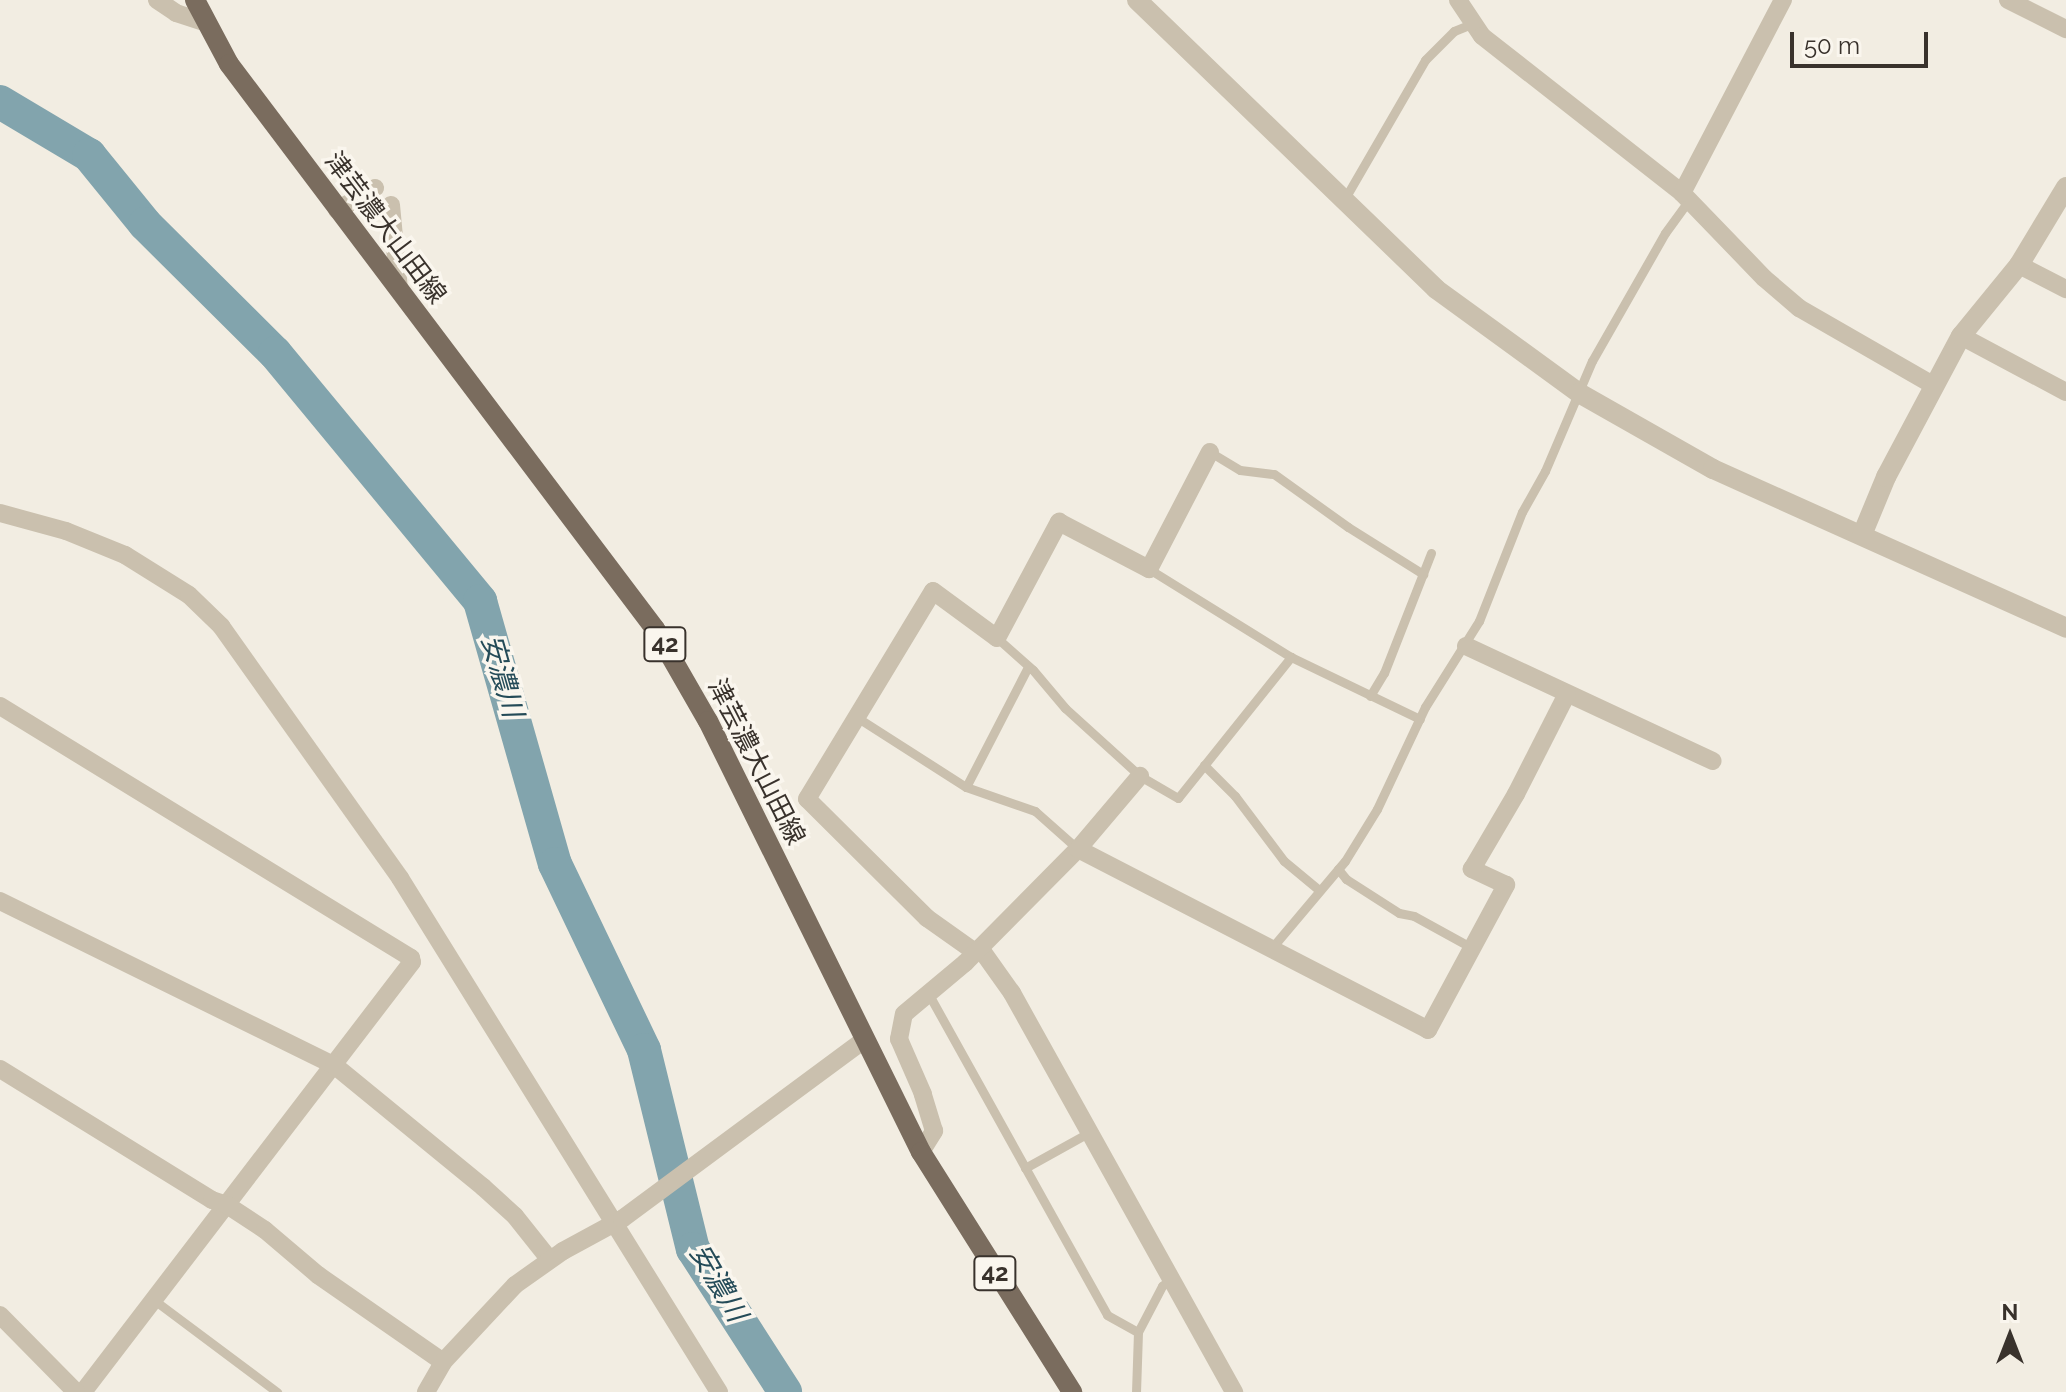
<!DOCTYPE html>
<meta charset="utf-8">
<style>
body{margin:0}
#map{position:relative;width:2066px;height:1392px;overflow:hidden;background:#f2ede2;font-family:Raleway,"Noto Sans JP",sans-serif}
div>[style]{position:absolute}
.river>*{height:34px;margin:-17px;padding:0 17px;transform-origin:17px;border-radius:17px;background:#82a4ad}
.service>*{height:9px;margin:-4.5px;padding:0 4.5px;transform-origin:4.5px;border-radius:4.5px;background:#cac0ae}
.minor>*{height:18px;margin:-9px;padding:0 9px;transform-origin:9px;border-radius:9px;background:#cac0ae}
.tertiary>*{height:20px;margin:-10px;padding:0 10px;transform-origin:10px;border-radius:10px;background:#cac0ae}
.primary>*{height:20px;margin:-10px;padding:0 10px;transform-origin:10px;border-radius:10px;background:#7a6c5e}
span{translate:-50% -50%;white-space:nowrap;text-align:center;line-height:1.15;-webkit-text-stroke:7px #faf6ee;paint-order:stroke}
.shield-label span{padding:2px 6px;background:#faf6ee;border:2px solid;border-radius:6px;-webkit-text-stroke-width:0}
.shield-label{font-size:24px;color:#39322c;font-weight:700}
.street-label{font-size:26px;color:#39322c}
.water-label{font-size:28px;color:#244b58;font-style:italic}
.north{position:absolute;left:1970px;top:1296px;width:80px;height:80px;-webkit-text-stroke:6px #faf6ee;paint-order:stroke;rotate:0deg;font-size:22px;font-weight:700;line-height:32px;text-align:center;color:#39322c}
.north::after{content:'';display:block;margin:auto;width:28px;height:36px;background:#39322c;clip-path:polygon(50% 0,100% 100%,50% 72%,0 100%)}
.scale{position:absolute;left:1790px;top:32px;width:138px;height:36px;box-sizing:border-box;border:4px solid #39322c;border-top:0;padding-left:10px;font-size:24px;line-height:28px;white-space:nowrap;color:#39322c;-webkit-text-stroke:6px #faf6ee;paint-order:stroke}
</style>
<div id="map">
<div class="river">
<i style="left:0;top:102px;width:104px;rotate:30.8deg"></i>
<i style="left:89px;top:155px;width:89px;rotate:50.9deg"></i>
<i style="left:145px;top:224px;width:183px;rotate:44.8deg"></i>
<i style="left:275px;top:353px;width:322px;rotate:50.4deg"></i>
<i style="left:480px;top:601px;width:273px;rotate:74.1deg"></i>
<i style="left:555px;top:864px;width:206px;rotate:64.4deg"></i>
<i style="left:644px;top:1050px;width:205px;rotate:76.2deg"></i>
<i style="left:693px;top:1249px;width:170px;rotate:57.2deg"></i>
</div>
<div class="service">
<i style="left:1344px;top:200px;width:162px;rotate:-59.9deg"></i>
<i style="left:1425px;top:60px;width:41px;rotate:-45deg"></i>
<i style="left:1454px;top:31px;width:18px;rotate:-22deg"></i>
<i style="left:1210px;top:452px;width:35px;rotate:31deg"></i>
<i style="left:1240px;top:470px;width:34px;rotate:7deg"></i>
<i style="left:1274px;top:474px;width:91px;rotate:35.6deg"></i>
<i style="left:1348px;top:527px;width:89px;rotate:32.1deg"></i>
<i style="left:1149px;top:569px;width:167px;rotate:31.8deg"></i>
<i style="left:1291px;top:657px;width:143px;rotate:25.7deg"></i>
<i style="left:997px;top:638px;width:48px;rotate:41.6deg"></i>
<i style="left:1033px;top:670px;width:50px;rotate:49.9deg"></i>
<i style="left:1065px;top:708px;width:101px;rotate:42.2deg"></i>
<i style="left:1140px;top:776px;width:44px;rotate:30.1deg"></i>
<i style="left:1178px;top:798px;width:181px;rotate:-51.3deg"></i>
<i style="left:1370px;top:696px;width:27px;rotate:-59deg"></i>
<i style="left:1384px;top:673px;width:129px;rotate:-68.6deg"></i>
<i style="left:858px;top:718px;width:128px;rotate:32.6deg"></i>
<i style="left:966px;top:787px;width:73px;rotate:19.2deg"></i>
<i style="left:1035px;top:811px;width:57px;rotate:41.5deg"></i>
<i style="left:1204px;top:765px;width:44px;rotate:45deg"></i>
<i style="left:1235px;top:796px;width:81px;rotate:53deg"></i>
<i style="left:1284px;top:861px;width:45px;rotate:39.6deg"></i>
<i style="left:966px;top:787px;width:135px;rotate:-62.7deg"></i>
<i style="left:1338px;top:869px;width:13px;rotate:51deg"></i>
<i style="left:1346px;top:879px;width:63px;rotate:32.7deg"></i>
<i style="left:1399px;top:913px;width:15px;rotate:11deg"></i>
<i style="left:1414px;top:916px;width:68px;rotate:28.8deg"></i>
<i style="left:1270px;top:950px;width:116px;rotate:-49.9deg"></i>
<i style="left:1345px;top:861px;width:61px;rotate:-58.4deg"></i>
<i style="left:1377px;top:809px;width:113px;rotate:-64.8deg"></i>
<i style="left:1425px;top:707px;width:102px;rotate:-57.9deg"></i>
<i style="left:1479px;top:621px;width:117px;rotate:-68.5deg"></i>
<i style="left:1522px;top:512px;width:47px;rotate:-60.7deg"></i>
<i style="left:1545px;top:471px;width:120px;rotate:-66.9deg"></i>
<i style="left:1592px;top:361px;width:147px;rotate:-60.3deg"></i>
<i style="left:1665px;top:233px;width:41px;rotate:-54deg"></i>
<i style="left:928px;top:993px;width:368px;rotate:60.9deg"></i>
<i style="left:1107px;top:1315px;width:35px;rotate:29deg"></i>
<i style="left:1138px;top:1332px;width:60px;rotate:91.9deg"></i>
<i style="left:1025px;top:1168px;width:74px;rotate:-29deg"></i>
<i style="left:154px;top:1300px;width:154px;rotate:36.8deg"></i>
<i style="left:1138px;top:1332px;width:52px;rotate:-62.4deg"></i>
<i style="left:1162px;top:1286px;width:12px;rotate:-42deg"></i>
</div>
<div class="minor">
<i style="left:157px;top:0;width:23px;rotate:34deg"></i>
<i style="left:176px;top:13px;width:29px;rotate:18deg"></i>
<i style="left:1458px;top:0;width:43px;rotate:56.3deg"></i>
<i style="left:1482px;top:36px;width:254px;rotate:38.1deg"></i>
<i style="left:1682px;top:193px;width:118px;rotate:46deg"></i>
<i style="left:1764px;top:278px;width:46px;rotate:40.6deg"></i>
<i style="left:1799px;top:308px;width:155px;rotate:29.9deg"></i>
<i style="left:2008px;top:0;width:65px;rotate:26.6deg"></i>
<i style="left:1682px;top:193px;width:218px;rotate:-62.4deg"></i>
<i style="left:391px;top:205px;width:84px;rotate:84.6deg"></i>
<i style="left:337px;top:210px;width:44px;rotate:-30.1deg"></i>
<i style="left:2019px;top:265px;width:53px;rotate:27.1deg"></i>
<i style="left:1961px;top:336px;width:119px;rotate:28.1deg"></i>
<i style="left:0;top:513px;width:68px;rotate:15.3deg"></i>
<i style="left:66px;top:531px;width:64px;rotate:22.1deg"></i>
<i style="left:125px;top:555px;width:75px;rotate:32deg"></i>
<i style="left:189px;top:595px;width:45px;rotate:44.1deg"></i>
<i style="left:221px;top:626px;width:309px;rotate:54.6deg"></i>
<i style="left:400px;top:878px;width:605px;rotate:58.18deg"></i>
<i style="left:1466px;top:646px;width:272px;rotate:25deg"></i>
<i style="left:0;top:706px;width:482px;rotate:31.5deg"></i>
<i style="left:411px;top:958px;width:4px;rotate:76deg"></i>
<i style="left:412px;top:962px;width:541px;rotate:127.42deg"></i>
<i style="left:1078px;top:849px;width:394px;rotate:27.3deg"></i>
<i style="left:1428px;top:1030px;width:165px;rotate:-61.7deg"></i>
<i style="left:1506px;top:885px;width:38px;rotate:-155deg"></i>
<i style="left:1472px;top:869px;width:87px;rotate:-59.6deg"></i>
<i style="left:1516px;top:794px;width:112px;rotate:-63deg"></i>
<i style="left:0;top:901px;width:372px;rotate:26.2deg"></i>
<i style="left:334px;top:1065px;width:193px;rotate:39.3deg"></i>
<i style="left:483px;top:1187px;width:43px;rotate:42.2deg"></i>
<i style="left:515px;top:1216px;width:56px;rotate:51.5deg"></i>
<i style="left:980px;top:948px;width:55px;rotate:54.6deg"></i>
<i style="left:1012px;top:993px;width:457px;rotate:60.9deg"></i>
<i style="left:975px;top:952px;width:59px;rotate:-144.7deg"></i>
<i style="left:927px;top:918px;width:169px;rotate:-135.2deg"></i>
<i style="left:807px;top:799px;width:243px;rotate:-58.8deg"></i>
<i style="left:933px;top:591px;width:79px;rotate:36.3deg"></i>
<i style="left:997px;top:638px;width:132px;rotate:-61.9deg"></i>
<i style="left:1059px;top:522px;width:102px;rotate:27.6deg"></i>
<i style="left:1149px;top:569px;width:132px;rotate:-62.5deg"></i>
<i style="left:0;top:1069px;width:249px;rotate:31.7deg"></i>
<i style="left:212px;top:1200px;width:16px;rotate:18deg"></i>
<i style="left:227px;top:1205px;width:45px;rotate:33.3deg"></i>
<i style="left:265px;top:1230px;width:70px;rotate:40.3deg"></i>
<i style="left:318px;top:1275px;width:152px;rotate:34.8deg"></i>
<i style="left:921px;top:1152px;width:25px;rotate:-58deg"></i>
<i style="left:934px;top:1131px;width:39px;rotate:-107deg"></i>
<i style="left:923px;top:1094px;width:60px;rotate:-113.6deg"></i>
<i style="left:899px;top:1039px;width:25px;rotate:-79deg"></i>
<i style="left:904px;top:1014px;width:80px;rotate:-39.9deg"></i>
<i style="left:965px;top:963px;width:161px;rotate:-45.3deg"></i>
<i style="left:1078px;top:849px;width:96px;rotate:-49.7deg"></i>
<i style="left:0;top:1315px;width:108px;rotate:45.4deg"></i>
<i style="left:426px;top:1392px;width:34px;rotate:-60deg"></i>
<i style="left:443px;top:1362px;width:105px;rotate:-46.9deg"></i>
<i style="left:515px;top:1285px;width:59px;rotate:-35.3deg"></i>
<i style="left:563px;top:1251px;width:67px;rotate:-28.5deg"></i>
<i style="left:622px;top:1219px;width:301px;rotate:-36.5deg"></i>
</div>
<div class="tertiary">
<i style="left:1137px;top:0;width:416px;rotate:44deg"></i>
<i style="left:1436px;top:289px;width:177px;rotate:36deg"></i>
<i style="left:1579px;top:393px;width:154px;rotate:29.6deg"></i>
<i style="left:1713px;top:469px;width:387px;rotate:24.2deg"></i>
<i style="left:1862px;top:535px;width:63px;rotate:-67.5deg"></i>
<i style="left:1886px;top:477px;width:160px;rotate:-62deg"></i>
<i style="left:1961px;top:336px;width:92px;rotate:-50.8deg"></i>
<i style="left:2019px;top:265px;width:91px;rotate:-58.9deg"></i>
</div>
<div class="primary">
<i style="left:195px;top:0;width:72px;rotate:62deg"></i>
<i style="left:229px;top:64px;width:708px;rotate:52.98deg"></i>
<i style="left:655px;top:629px;width:106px;rotate:60.1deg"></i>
<i style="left:708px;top:721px;width:481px;rotate:63.7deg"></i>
<i style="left:921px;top:1152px;width:284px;rotate:57.8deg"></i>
</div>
<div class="shield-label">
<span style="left:665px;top:644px">42</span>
<span style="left:995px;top:1273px">42</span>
</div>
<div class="street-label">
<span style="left:385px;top:228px;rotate:53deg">津芸濃大山田線</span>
<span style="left:756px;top:762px;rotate:63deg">津芸濃大山田線</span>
</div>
<div class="water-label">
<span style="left:502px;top:676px;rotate:74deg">安濃川</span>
<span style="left:718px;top:1283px;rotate:60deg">安濃川</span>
</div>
<div class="north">N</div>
<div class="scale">50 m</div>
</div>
